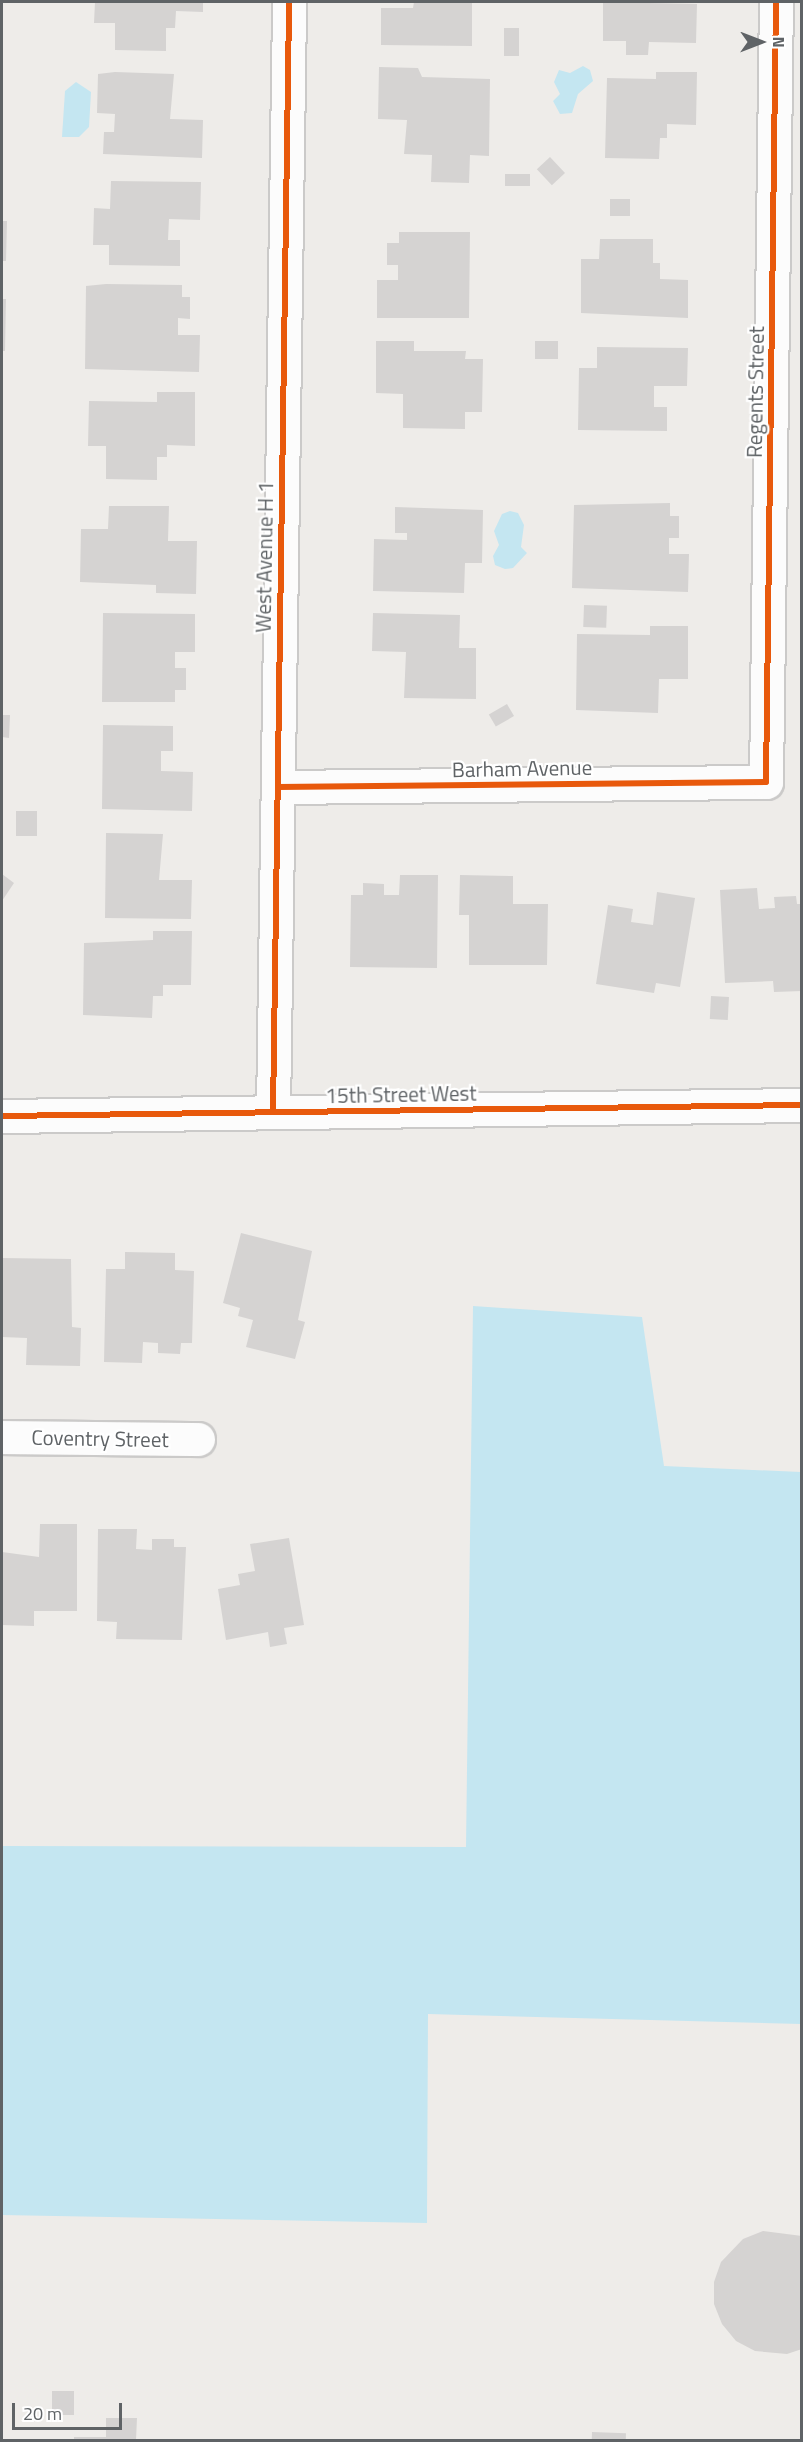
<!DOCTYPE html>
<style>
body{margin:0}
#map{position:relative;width:803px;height:2442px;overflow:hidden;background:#eeece9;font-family:"Titillium Web",sans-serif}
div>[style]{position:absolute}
.water>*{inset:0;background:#c4e6f1}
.building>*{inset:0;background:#d5d3d2;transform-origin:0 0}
.roads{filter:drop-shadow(2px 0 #cbcac9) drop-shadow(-2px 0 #cbcac9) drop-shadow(0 2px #cbcac9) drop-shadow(0 -2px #cbcac9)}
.street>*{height:33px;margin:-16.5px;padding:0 16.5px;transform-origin:16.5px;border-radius:16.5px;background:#fcfcfc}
.secondary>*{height:33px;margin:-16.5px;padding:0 16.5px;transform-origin:16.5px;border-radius:16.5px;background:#fcfcfc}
.cycleway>*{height:6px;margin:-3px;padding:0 3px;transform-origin:3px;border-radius:3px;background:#e8590c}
span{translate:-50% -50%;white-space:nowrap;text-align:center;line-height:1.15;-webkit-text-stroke:4.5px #fff;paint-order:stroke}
.street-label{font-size:21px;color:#5f6366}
.frame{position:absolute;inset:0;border:3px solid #5f6366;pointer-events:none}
.north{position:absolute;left:731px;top:12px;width:60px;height:60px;-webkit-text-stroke:4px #fff;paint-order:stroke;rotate:90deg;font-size:16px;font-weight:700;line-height:24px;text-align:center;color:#5f6366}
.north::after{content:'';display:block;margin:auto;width:21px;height:27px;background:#5f6366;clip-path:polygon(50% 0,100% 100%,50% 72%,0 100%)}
.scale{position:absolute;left:12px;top:2403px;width:110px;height:27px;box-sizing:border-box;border:3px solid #5f6366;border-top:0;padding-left:8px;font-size:18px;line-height:21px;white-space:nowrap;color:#5f6366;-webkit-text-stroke:4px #fff;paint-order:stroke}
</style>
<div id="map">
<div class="water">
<i style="clip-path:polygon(583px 66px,590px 70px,593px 81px,578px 94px,572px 113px,560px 114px,553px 101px,560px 94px,554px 82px,559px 70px,570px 73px)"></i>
<i style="clip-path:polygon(76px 82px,91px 92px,89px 127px,79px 137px,62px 137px,65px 91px)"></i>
<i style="clip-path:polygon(510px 511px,518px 513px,524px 525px,521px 547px,527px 553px,513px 568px,505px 569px,495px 565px,493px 556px,499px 545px,494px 531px,502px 514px)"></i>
<i style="clip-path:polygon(473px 1306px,642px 1317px,664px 1466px,801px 1472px,801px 2024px,428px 2014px,427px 2223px,2px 2215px,2px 1846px,466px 1847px)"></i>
</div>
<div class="building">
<i style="clip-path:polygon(95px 2px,203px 2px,203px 12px,176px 11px,175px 28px,166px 28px,166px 51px,115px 50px,115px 23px,94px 23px)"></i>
<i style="clip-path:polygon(414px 2px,472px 2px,472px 46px,381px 45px,381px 8px,413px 8px)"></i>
<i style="clip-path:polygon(603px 2px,697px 4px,696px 43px,649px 42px,648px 55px,626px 55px,626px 41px,603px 41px)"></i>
<i style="left:504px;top:28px;width:15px;height:28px"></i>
<i style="clip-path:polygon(379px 67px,418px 68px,422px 77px,490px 79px,489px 156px,470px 155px,469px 183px,431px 182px,432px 155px,404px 154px,407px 120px,378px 119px)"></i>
<i style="clip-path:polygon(115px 72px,174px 74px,170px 119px,203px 120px,202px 158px,103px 154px,104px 132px,114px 132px,115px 114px,97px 113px,98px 74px)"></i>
<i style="clip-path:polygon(656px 72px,697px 72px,696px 125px,667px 124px,667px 138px,660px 138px,659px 159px,605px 158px,607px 78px,656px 79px)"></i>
<i style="left:550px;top:157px;width:22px;height:18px;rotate:47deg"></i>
<i style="left:505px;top:174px;width:25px;height:12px"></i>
<i style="clip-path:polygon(111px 181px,201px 182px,200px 220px,169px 219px,168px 240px,180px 240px,180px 266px,109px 265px,109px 245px,93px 245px,94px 208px,110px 209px)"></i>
<i style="left:610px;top:199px;width:20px;height:17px"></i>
<i style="clip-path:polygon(2px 221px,7px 221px,6px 261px,2px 261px)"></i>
<i style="clip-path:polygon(399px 232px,470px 232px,469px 318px,377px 318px,377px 280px,398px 280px,398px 265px,387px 265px,387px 243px,399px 243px)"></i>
<i style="clip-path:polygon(600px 239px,653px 239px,653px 263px,660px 263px,660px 279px,688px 280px,688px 318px,581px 313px,581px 259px,599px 259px)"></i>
<i style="clip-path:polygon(106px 284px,182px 285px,182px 297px,190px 297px,190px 319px,178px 318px,178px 335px,200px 335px,199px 372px,85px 369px,86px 286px)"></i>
<i style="clip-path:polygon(2px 299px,6px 299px,5px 351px,2px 351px)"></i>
<i style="clip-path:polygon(376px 341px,414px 341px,414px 351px,466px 351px,465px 359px,483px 359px,482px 412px,465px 412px,465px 429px,403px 428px,403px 394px,376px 393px)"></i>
<i style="left:535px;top:341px;width:23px;height:18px"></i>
<i style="clip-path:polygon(597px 347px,688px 348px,687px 386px,654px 386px,654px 407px,667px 407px,667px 431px,578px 430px,579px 368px,597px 368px)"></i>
<i style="clip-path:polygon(157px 392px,195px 392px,195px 446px,167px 445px,167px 457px,157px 457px,157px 480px,106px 479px,106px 446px,88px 446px,89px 401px,157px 402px)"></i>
<i style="clip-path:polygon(670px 503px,670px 516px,679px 516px,679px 538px,669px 538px,669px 554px,689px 554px,688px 592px,572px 588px,574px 505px)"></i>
<i style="clip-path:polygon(109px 506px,169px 506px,168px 541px,197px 541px,196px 594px,156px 593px,156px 585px,80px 582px,81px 529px,108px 529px)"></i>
<i style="clip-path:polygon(395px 507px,483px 510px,482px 563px,465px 563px,464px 593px,373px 591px,374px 539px,407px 540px,407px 533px,395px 533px)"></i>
<i style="left:584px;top:605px;width:23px;height:22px;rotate:2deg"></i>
<i style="clip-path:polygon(103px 613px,195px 614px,195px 652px,175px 652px,175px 668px,186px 668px,186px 690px,175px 690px,175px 702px,102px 702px)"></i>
<i style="clip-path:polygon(373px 613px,460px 615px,459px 648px,476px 648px,476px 699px,404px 698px,406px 652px,372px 651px)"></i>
<i style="clip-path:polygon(650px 626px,688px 626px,688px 679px,659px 679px,658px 713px,576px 710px,577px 634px,650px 635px)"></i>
<i style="left:507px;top:704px;width:14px;height:21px;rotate:60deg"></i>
<i style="clip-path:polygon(2px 715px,10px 715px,9px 738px,2px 737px)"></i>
<i style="clip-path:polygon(103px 725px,173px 726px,173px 751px,161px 751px,161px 771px,193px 772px,192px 811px,102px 809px)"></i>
<i style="left:16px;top:811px;width:21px;height:25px"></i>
<i style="clip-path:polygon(106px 833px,163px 834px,159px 880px,192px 880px,191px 919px,105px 918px)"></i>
<i style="clip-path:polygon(2px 874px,14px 883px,2px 901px)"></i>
<i style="clip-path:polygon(400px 875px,438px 875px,437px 968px,350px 967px,351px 895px,363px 895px,363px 883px,384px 884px,384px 895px,399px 895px)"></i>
<i style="clip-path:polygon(460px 875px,513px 876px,513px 904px,548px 904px,547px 965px,469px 965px,469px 915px,459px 915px)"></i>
<i style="clip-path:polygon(757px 888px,759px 909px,775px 908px,774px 897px,796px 896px,797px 904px,802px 904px,802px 991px,774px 992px,773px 981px,725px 983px,720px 890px)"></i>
<i style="clip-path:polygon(657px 892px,695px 898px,680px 987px,656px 983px,654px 993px,596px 984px,608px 905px,633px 909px,631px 922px,653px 925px)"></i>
<i style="clip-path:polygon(153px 931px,192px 931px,191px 985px,163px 985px,163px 996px,153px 996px,152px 1018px,83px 1015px,84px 943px,153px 940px)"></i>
<i style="left:711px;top:996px;width:18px;height:23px;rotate:3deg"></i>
<i style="clip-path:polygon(241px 1233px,312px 1251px,298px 1320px,305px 1322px,295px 1359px,246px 1347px,253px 1320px,238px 1316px,240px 1308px,223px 1303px)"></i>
<i style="clip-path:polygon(125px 1252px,175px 1253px,175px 1270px,194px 1271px,192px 1343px,181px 1343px,180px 1354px,158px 1353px,158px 1343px,143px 1342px,142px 1363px,104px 1362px,106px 1269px,125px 1269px)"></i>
<i style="clip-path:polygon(2px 1258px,71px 1259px,72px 1327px,81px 1328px,80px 1366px,26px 1365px,27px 1338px,2px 1337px)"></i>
<i style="clip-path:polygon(40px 1524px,77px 1524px,77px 1611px,34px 1611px,34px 1626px,2px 1625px,2px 1552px,39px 1557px)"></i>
<i style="clip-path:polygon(98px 1529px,137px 1529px,136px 1549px,152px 1550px,152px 1539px,174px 1539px,174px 1547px,186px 1547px,182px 1640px,116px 1639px,117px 1622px,97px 1621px)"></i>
<i style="clip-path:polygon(289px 1538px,304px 1625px,284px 1628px,287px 1644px,270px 1647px,268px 1632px,226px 1640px,218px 1589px,240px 1585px,238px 1574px,255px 1571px,250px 1544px)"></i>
<i style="clip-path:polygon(763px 2231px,802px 2236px,802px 2349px,787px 2354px,755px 2351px,736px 2341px,722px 2324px,714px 2304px,714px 2282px,721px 2262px,743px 2239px)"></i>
<i style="left:52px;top:2391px;width:22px;height:24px"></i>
<i style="clip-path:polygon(106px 2418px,137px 2418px,136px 2440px,74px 2440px,74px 2437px,106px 2437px)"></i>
<i style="left:592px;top:2432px;width:34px;height:8px;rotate:2deg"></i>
</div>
<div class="roads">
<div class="street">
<i style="left:278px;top:787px;width:488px;rotate:-0.6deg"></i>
<i style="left:766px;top:782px;width:780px;rotate:-89.27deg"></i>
<i style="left:273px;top:1112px;width:1110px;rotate:-89.17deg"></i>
<i style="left:2px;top:1437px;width:196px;rotate:0.6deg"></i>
</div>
<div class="secondary">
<i style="left:2px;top:1116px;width:800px;rotate:-0.79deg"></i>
</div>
</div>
<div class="cycleway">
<i style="left:278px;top:787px;width:488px;rotate:-0.6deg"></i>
<i style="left:766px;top:782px;width:780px;rotate:-89.27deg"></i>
<i style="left:273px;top:1112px;width:1110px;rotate:-89.17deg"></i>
<i style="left:2px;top:1116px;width:800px;rotate:-0.79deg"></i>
</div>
<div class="street-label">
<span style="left:755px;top:392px;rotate:-89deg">Regents Street</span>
<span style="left:264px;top:557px;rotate:-89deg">West Avenue H 1</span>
<span style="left:522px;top:768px;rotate:-1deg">Barham Avenue</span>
<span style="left:401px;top:1094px;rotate:-1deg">15th Street West</span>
<span style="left:100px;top:1438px;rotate:1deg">Coventry Street</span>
</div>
<div class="frame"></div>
<div class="north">N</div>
<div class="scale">20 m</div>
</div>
